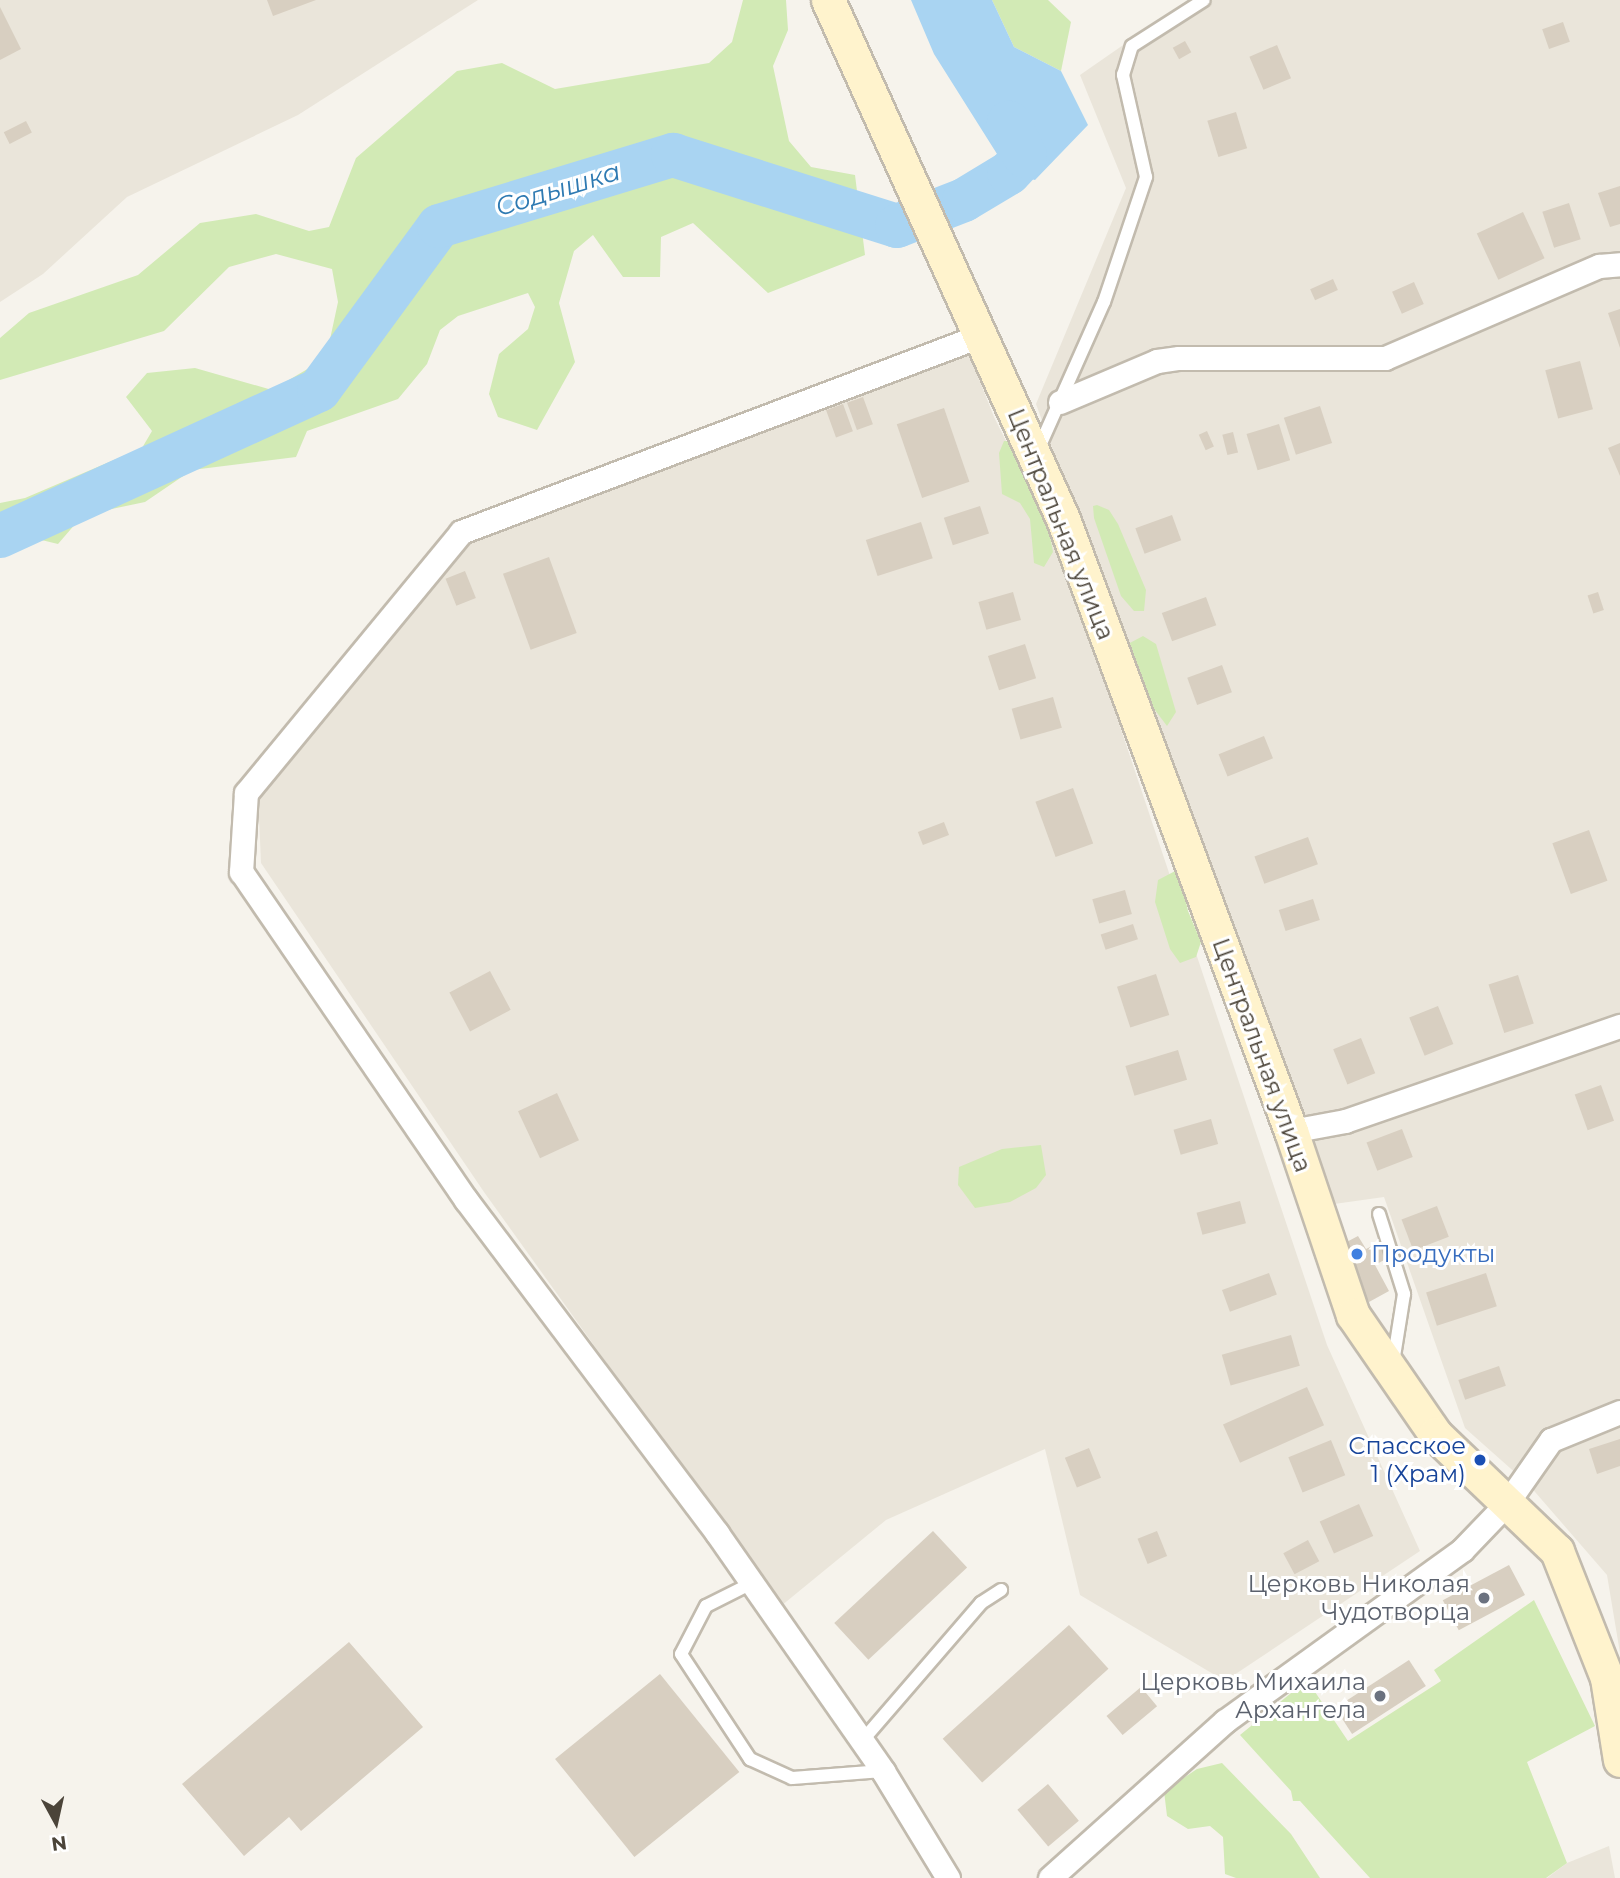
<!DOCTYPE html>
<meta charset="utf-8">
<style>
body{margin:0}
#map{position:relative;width:1620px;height:1878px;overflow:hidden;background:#f6f3ec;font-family:Montserrat,sans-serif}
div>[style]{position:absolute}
.residential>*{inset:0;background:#eae5da}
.green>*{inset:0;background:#d2eab5}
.water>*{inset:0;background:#a9d4f2}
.river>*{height:44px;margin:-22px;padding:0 22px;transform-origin:22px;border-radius:22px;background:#a9d4f2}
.building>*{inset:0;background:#d8cfc1;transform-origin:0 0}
.roads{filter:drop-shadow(2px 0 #c2bbae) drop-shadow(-2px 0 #c2bbae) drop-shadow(0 2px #c2bbae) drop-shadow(0 -2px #c2bbae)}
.lane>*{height:12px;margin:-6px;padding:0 6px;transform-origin:6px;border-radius:6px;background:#fff}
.street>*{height:23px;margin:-11.5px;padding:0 11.5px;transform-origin:11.5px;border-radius:11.5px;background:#fff}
.secondary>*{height:33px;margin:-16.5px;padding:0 16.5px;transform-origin:16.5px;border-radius:16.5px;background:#fff3cd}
.dots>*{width:19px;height:19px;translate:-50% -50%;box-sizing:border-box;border:4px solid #fff;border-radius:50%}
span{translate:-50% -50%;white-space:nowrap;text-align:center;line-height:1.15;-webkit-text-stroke:6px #fff;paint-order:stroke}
.street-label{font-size:24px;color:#4b4439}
.shop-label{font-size:24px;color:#366cbe}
.left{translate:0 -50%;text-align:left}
.transit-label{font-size:24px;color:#164399}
.right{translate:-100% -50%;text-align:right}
.worship-label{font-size:24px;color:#5b616d}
.water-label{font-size:26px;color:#2e7ab2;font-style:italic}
.north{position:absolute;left:21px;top:1787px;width:70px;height:70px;-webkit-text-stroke:5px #fff;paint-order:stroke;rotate:172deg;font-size:19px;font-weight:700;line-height:28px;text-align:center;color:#4b4439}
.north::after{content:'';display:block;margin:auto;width:24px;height:32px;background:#4b4439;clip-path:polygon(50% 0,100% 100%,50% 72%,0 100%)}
</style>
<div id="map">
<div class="residential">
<i style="clip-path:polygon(0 0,478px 0,298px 115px,127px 197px,43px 274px,0 302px)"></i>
<i style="clip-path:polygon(1188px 0,1620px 0,1620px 1653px,1607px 1575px,1529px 1485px,1465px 1428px,1384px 1197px,1327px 1205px,1036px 404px,1126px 188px,1080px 75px)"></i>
<i style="clip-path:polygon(967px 348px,994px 417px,1062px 553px,1327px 1345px,1420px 1551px,1225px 1681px,1080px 1595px,1045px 1449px,886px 1520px,781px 1606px,484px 1192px,261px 863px,258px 793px,465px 539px)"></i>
<i style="clip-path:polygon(1609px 1846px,1615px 1878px,1547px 1878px,1567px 1863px)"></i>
</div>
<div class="green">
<i style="clip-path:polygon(743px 0,786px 0,788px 30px,773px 66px,789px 141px,811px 167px,855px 175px,865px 255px,768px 293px,693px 223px,661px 237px,660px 277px,623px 277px,593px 235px,574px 251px,559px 303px,575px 362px,537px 430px,498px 417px,489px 394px,499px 354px,528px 329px,535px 307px,528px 293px,458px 316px,440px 330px,427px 364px,398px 399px,307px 431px,296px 457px,192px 470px,145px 502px,83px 515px,58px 544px,0 530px,0 503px,25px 498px,142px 448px,152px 431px,126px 397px,147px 373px,195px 368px,272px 390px,326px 358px,338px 302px,332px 269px,276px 254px,229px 267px,164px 331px,0 380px,0 338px,29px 313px,138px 275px,200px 223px,256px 214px,309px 231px,329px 227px,356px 158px,457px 71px,502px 63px,555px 89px,709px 63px,732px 42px)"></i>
<i style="clip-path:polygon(992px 0,1048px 0,1071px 22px,1061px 71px,1014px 47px)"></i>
<i style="clip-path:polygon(1004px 441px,1010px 441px,1049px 531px,1053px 552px,1044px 567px,1034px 563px,1030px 519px,1020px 503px,1002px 494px,999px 453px)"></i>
<i style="clip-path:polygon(1097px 505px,1109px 510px,1118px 524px,1146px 590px,1144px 611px,1134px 611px,1121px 596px,1094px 518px,1093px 506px)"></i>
<i style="clip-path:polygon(1143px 636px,1156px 644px,1176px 712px,1167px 726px,1127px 673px,1126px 645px)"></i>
<i style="clip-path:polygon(1179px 869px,1188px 911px,1201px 942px,1196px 957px,1180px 963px,1170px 949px,1155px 902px,1158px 880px)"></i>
<i style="clip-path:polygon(1041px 1145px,1046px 1175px,1036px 1188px,1010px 1202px,975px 1208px,958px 1185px,959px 1167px,1002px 1149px)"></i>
<i style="clip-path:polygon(1534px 1600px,1595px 1726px,1527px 1762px,1567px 1863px,1546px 1878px,1370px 1878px,1300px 1801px,1293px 1801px,1291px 1791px,1240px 1735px,1307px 1680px,1348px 1741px,1441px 1681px,1434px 1670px)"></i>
<i style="clip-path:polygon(1222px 1763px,1291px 1834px,1320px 1878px,1236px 1878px,1225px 1874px,1223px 1837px,1210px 1826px,1188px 1829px,1167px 1816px,1164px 1791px,1197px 1769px)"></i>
</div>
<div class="water">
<i style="clip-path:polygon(911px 0,992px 0,1014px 47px,1061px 71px,1088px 125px,1035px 180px,1009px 173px,934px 54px)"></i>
</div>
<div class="river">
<i style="left:0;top:536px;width:351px;rotate:-24.6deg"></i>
<i style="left:319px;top:390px;width:203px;rotate:-53.8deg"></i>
<i style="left:439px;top:226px;width:245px;rotate:-16.9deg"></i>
<i style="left:673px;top:155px;width:235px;rotate:17.6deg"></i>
<i style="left:897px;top:226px;width:72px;rotate:-21.2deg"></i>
<i style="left:964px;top:200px;width:52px;rotate:-31deg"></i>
<i style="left:1009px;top:173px;width:23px;rotate:-47deg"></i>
<i style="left:1025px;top:156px;width:37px;rotate:-116deg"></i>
</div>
<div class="building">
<i style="clip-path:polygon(267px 0,316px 0,273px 16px)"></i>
<i style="clip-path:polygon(0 7px,21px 49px,0 60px)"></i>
<i style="left:1563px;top:22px;width:21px;height:22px;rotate:71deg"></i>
<i style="left:1185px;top:41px;width:13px;height:14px;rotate:61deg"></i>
<i style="left:1277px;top:45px;width:36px;height:30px;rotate:67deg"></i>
<i style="left:1236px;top:112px;width:38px;height:30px;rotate:73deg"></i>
<i style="left:26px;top:121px;width:13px;height:25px;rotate:63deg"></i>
<i style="clip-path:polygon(1620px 186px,1620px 224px,1610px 227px,1598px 193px)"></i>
<i style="left:1569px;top:203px;width:38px;height:28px;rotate:72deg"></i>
<i style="left:1523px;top:212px;width:51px;height:51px;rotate:65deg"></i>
<i style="left:1333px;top:279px;width:12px;height:25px;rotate:66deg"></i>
<i style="left:1414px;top:282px;width:24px;height:24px;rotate:66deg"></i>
<i style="clip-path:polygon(1620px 309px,1620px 348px,1608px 313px)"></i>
<i style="left:1580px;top:361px;width:50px;height:36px;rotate:75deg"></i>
<i style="left:863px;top:397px;width:29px;height:17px;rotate:70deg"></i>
<i style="left:843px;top:404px;width:29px;height:18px;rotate:70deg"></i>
<i style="left:1320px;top:406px;width:39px;height:38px;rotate:72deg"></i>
<i style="left:944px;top:408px;width:78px;height:50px;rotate:71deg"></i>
<i style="left:1279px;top:424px;width:38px;height:34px;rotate:73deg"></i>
<i style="left:1207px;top:431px;width:17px;height:9px;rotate:66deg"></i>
<i style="left:1233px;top:432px;width:21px;height:11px;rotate:76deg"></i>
<i style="clip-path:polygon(1620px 443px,1620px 476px,1608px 448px)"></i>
<i style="left:980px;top:506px;width:29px;height:38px;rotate:72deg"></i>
<i style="left:1172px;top:515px;width:27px;height:39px;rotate:70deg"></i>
<i style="left:921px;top:522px;width:38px;height:58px;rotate:72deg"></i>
<i style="left:549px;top:557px;width:81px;height:49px;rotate:70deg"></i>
<i style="left:465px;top:571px;width:29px;height:21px;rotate:68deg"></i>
<i style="left:1013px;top:592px;width:29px;height:36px;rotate:74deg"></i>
<i style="left:1598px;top:592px;width:19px;height:11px;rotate:72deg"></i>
<i style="left:1206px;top:597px;width:30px;height:47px;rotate:70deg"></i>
<i style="left:1025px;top:644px;width:36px;height:39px;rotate:72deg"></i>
<i style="left:1222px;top:665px;width:29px;height:37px;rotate:70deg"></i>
<i style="left:1053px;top:697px;width:32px;height:43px;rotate:74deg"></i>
<i style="left:1264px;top:736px;width:24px;height:49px;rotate:68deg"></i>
<i style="left:1073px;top:788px;width:59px;height:40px;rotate:70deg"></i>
<i style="left:944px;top:822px;width:14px;height:28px;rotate:69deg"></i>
<i style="left:1589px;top:830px;width:54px;height:39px;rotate:70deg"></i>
<i style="left:1308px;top:837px;width:29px;height:57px;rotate:70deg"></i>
<i style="left:1125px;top:890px;width:25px;height:34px;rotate:74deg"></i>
<i style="left:1313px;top:899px;width:22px;height:36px;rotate:72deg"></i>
<i style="left:1133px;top:924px;width:16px;height:34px;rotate:72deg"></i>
<i style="left:490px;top:971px;width:44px;height:46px;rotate:62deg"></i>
<i style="left:1156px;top:974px;width:43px;height:41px;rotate:72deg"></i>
<i style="left:1518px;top:975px;width:51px;height:31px;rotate:72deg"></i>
<i style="left:1438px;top:1006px;width:41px;height:31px;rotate:68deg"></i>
<i style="left:1361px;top:1038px;width:38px;height:30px;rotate:68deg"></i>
<i style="left:1178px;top:1050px;width:31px;height:55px;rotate:73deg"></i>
<i style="left:1601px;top:1085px;width:38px;height:28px;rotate:70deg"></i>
<i style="left:557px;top:1093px;width:52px;height:43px;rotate:65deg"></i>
<i style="left:1211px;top:1119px;width:26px;height:39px;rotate:74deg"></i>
<i style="left:1402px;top:1129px;width:30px;height:38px;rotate:69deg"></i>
<i style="left:1240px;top:1201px;width:23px;height:45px;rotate:75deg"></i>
<i style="left:1437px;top:1206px;width:33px;height:38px;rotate:69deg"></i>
<i style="clip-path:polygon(1358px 1236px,1366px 1249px,1378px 1243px,1386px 1259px,1375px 1265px,1389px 1291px,1369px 1302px,1339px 1246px)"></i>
<i style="left:1269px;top:1273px;width:23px;height:50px;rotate:70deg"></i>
<i style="left:1486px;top:1273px;width:35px;height:63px;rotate:72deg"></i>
<i style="left:1291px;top:1335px;width:32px;height:72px;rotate:74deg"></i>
<i style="left:1499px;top:1366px;width:21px;height:43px;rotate:71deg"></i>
<i style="left:1307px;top:1387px;width:42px;height:92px;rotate:66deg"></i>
<i style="clip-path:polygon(1620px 1439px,1620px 1466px,1597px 1474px,1589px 1449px)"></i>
<i style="left:1331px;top:1440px;width:38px;height:46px;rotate:68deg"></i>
<i style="left:1089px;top:1448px;width:32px;height:26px;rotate:68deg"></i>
<i style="left:1359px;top:1504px;width:35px;height:43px;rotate:66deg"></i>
<i style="left:933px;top:1531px;width:50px;height:135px;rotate:47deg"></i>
<i style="left:1157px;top:1531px;width:27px;height:21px;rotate:68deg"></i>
<i style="left:1308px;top:1540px;width:24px;height:28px;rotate:62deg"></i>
<i style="left:1509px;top:1565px;width:34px;height:75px;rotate:62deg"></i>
<i style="left:1069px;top:1625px;width:59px;height:170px;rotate:48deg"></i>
<i style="clip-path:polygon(349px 1642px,423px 1727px,301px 1831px,289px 1817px,244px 1856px,182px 1784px)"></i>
<i style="left:1409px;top:1660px;width:31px;height:88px;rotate:57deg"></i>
<i style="left:660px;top:1674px;width:126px;height:135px;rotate:51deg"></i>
<i style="left:1141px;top:1687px;width:25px;height:45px;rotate:50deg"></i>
<i style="left:1048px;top:1784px;width:48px;height:40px;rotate:50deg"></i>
</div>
<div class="roads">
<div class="lane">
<i style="left:1038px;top:450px;width:162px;rotate:-66deg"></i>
<i style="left:1104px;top:302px;width:132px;rotate:-71.4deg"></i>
<i style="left:1146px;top:177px;width:105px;rotate:-102.7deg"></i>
<i style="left:1123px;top:75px;width:30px;rotate:-73deg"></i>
<i style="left:1132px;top:46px;width:85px;rotate:-32.6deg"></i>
<i style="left:1379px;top:1214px;width:84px;rotate:72.6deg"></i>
<i style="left:1404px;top:1294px;width:70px;rotate:99.1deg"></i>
<i style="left:752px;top:1583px;width:51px;rotate:153.4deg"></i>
<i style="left:706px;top:1606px;width:54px;rotate:117.5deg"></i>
<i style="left:681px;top:1654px;width:126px;rotate:56.7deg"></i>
<i style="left:750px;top:1759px;width:46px;rotate:24.3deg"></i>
<i style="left:792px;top:1778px;width:91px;rotate:-4.4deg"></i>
<i style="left:862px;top:1741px;width:182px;rotate:-49.2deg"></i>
<i style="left:981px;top:1603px;width:24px;rotate:-33deg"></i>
</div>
<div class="street">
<i style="left:1060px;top:402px;width:105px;rotate:-22.9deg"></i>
<i style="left:1157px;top:361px;width:22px;rotate:-8deg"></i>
<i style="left:1179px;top:358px;width:206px"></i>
<i style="left:1385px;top:358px;width:233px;rotate:-23.3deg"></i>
<i style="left:1599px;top:266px;width:21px;rotate:-5deg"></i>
<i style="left:1291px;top:1131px;width:55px;rotate:-10.5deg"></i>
<i style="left:1345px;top:1121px;width:291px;rotate:-19.1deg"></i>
<i style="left:948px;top:1878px;width:125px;rotate:-121.3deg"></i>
<i style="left:883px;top:1771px;width:290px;rotate:-124.9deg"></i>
<i style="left:717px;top:1533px;width:417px;rotate:-127deg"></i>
<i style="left:466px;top:1200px;width:398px;rotate:-124.4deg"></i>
<i style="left:241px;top:872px;width:79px;rotate:-86.4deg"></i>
<i style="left:246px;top:793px;width:338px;rotate:-50.5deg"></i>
<i style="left:461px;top:532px;width:557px;rotate:-20.71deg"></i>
<i style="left:1050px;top:1878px;width:235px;rotate:-41.9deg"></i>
<i style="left:1225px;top:1721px;width:292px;rotate:-35.8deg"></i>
<i style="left:1462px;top:1550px;width:65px;rotate:-46.2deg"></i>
<i style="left:1507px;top:1503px;width:77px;rotate:-55.1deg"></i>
<i style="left:1551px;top:1440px;width:74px;rotate:-22.1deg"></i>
</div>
<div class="secondary">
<i style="left:828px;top:0;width:570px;rotate:65.64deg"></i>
<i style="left:1063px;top:519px;width:653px;rotate:69.57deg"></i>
<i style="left:1291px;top:1131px;width:194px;rotate:71.4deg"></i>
<i style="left:1353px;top:1315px;width:145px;rotate:55.4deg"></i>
<i style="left:1435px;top:1434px;width:169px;rotate:43.8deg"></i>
<i style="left:1557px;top:1551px;width:136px;rotate:68.5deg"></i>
<i style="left:1607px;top:1678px;width:83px;rotate:81deg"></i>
</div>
</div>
<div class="dots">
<i style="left:1357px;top:1254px;background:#3f7fe0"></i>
<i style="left:1480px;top:1460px;background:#1a4fb4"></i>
<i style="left:1484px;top:1598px;background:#6b7280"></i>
<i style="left:1380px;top:1696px;background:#6b7280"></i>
</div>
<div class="street-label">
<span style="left:1061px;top:524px;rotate:68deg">Центральная улица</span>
<span style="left:1262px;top:1055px;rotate:70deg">Центральная улица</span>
</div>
<div class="shop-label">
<span class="left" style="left:1371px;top:1254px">Продукты</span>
</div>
<div class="transit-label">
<span class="right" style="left:1466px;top:1460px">Спасское<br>1 (Храм)</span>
</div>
<div class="worship-label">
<span class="right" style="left:1470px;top:1598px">Церковь Николая<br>Чудотворца</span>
<span class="right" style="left:1366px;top:1696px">Церковь Михаила<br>Архангела</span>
</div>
<div class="water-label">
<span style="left:558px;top:190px;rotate:-17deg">Содышка</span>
</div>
<div class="north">N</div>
</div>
